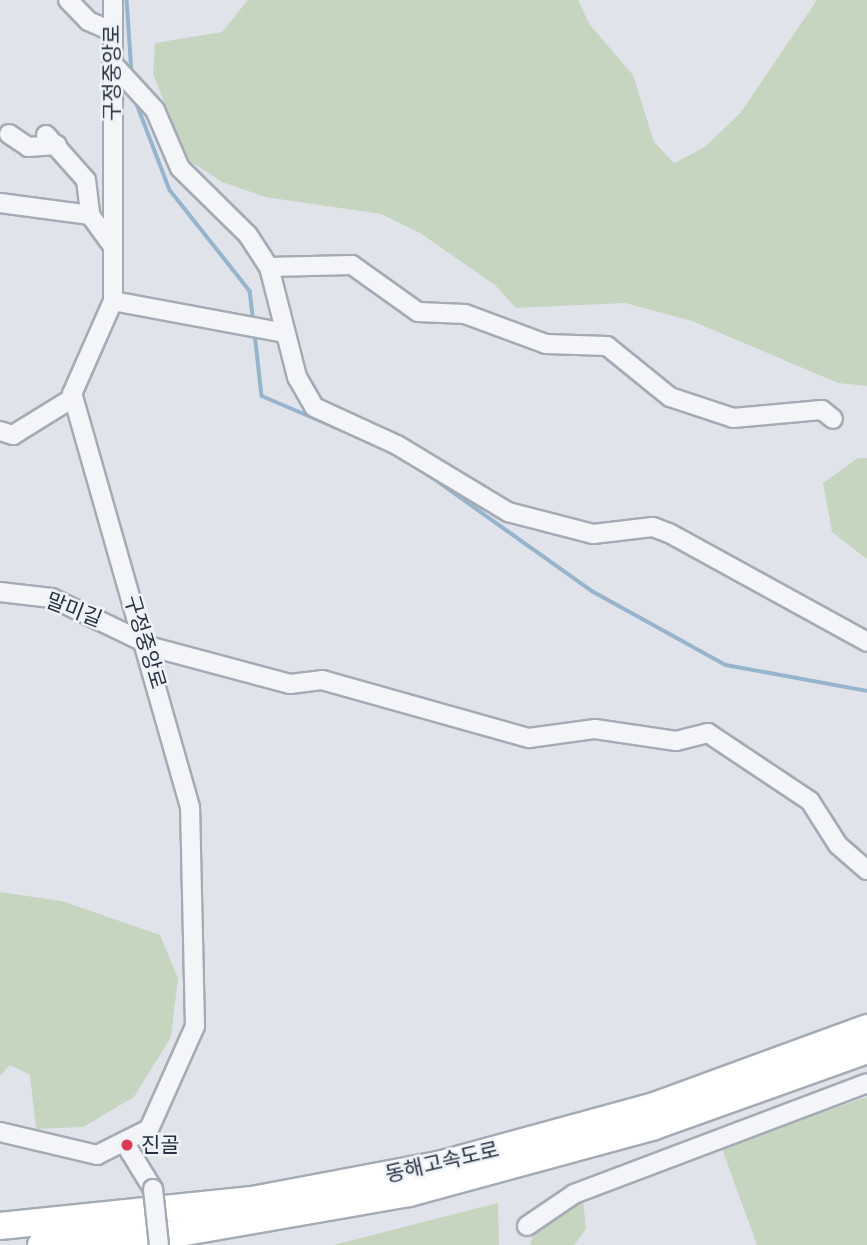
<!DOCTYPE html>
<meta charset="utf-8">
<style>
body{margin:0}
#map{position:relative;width:867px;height:1245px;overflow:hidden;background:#e0e4ea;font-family:"PT Sans Narrow","Noto Sans KR",sans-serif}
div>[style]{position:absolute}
.green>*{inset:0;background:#c6d5c0}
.stream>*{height:3.5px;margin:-1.75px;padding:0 1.75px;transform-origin:1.75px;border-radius:1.75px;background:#97b4cd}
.roads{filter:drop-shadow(2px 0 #a5abb5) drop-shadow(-2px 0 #a5abb5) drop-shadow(0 2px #a5abb5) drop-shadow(0 -2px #a5abb5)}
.minor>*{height:18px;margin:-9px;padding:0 9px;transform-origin:9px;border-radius:9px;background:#f3f5f8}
.highway>*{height:26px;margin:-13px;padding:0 13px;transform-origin:13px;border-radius:13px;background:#fff}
.bridges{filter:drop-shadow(2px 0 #a5abb5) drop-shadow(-2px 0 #a5abb5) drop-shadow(0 2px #a5abb5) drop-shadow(0 -2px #a5abb5)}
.minor-bridge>*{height:18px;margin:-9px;padding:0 9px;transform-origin:9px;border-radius:9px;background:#f3f5f8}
.dots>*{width:19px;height:19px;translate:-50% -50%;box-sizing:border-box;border:4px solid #eff3f7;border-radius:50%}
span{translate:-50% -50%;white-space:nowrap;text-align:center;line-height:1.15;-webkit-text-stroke:5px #eff3f7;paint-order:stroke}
.street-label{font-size:21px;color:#273243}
.poi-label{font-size:21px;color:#273243}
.left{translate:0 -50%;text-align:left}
</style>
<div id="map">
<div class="green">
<i style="clip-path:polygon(248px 0,578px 0,590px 25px,633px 75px,654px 142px,674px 163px,705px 147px,741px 112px,817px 0,867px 0,867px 386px,838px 383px,692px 321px,625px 303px,516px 308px,495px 285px,420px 233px,381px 214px,265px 197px,222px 182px,187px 159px,153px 74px,155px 43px,222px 32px)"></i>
<i style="clip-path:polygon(858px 458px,867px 458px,867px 559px,832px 532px,823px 483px)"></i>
<i style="clip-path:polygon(0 892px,62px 901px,160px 935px,178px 978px,171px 1037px,134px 1097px,83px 1127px,36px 1129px,30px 1075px,10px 1065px,0 1076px)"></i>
<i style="clip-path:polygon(867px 1097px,867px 1245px,757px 1245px,721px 1146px)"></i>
<i style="clip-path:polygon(583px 1200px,586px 1229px,574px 1245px,530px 1245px,537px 1219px)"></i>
<i style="clip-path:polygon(498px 1203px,499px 1245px,333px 1245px)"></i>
</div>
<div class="stream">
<i style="left:127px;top:0;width:74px;rotate:86.1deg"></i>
<i style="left:135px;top:99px;width:97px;rotate:69deg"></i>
<i style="left:170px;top:190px;width:129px;rotate:51.6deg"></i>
<i style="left:250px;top:291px;width:31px;rotate:83deg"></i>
<i style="left:255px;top:333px;width:63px;rotate:83.7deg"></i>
<i style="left:262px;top:396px;width:104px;rotate:23.1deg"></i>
<i style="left:426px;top:473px;width:204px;rotate:35.4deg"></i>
<i style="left:592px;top:591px;width:153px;rotate:28.9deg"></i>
<i style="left:726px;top:665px;width:143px;rotate:10.4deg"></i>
</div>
<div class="roads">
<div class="minor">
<i style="left:68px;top:0;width:29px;rotate:46deg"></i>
<i style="left:88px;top:21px;width:26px;rotate:23deg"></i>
<i style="left:112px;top:63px;width:64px;rotate:47.5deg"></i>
<i style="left:155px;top:110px;width:63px;rotate:66.7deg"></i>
<i style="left:180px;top:168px;width:95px;rotate:44.6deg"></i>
<i style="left:248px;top:235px;width:38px;rotate:57deg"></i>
<i style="left:269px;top:267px;width:114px;rotate:75.7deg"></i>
<i style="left:297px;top:377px;width:34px;rotate:60deg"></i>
<i style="left:314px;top:407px;width:91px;rotate:24.6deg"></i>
<i style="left:397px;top:445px;width:130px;rotate:31.1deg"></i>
<i style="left:508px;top:512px;width:88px;rotate:14.5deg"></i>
<i style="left:593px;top:534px;width:60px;rotate:-6.7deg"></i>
<i style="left:653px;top:527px;width:17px;rotate:21deg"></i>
<i style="left:669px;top:533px;width:226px;rotate:28.8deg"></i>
<i style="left:9px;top:134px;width:23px;rotate:34deg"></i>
<i style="left:28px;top:147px;width:29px;rotate:-4deg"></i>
<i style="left:46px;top:135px;width:60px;rotate:48.4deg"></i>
<i style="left:86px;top:180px;width:35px;rotate:83deg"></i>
<i style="left:0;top:203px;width:91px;rotate:7.6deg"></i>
<i style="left:90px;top:215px;width:39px;rotate:54deg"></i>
<i style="left:269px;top:267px;width:83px;rotate:-1.4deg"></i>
<i style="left:352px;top:265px;width:81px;rotate:35.5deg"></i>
<i style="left:418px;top:312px;width:47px;rotate:2.4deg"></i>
<i style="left:465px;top:314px;width:86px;rotate:20.3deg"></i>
<i style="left:546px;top:344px;width:61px;rotate:1.9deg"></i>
<i style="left:607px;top:346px;width:81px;rotate:39deg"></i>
<i style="left:670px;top:397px;width:66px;rotate:18.4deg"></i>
<i style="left:733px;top:418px;width:89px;rotate:-5.1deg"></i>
<i style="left:822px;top:410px;width:14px;rotate:39deg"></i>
<i style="left:113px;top:301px;width:175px;rotate:10.5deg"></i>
<i style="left:0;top:431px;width:14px;rotate:17deg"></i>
<i style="left:13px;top:435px;width:70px;rotate:-31.7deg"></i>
<i style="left:0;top:592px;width:52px;rotate:6.6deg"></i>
<i style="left:52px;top:598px;width:102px;rotate:25.6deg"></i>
<i style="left:148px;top:646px;width:147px;rotate:15deg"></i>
<i style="left:290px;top:684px;width:32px;rotate:-7deg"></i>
<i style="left:322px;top:680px;width:215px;rotate:15.7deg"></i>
<i style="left:529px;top:738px;width:67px;rotate:-7.8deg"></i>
<i style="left:595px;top:729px;width:82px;rotate:8.4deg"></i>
<i style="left:676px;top:741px;width:33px;rotate:-14deg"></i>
<i style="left:708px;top:733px;width:123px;rotate:33.7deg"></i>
<i style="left:810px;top:801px;width:52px;rotate:57.5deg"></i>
<i style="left:838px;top:845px;width:38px;rotate:41deg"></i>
<i style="left:0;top:1132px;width:100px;rotate:13.3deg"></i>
<i style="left:97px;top:1155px;width:58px;rotate:-26.6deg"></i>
<i style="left:149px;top:1129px;width:113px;rotate:-65.9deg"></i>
<i style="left:195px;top:1026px;width:219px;rotate:-91.3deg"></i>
<i style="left:190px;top:807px;width:430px;rotate:-105.9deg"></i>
<i style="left:72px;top:394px;width:102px;rotate:-66.2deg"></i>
<i style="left:113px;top:301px;width:301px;rotate:-90deg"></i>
<i style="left:124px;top:1142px;width:55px;rotate:58.3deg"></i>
<i style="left:527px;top:1226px;width:57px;rotate:-34.2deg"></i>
<i style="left:574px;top:1194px;width:313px;rotate:-20.7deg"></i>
</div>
<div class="highway">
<i style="left:0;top:1226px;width:253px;rotate:-5.9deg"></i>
<i style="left:252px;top:1200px;width:193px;rotate:-10.7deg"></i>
<i style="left:442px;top:1164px;width:223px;rotate:-15.3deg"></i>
<i style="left:657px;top:1105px;width:224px;rotate:-20.1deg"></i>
<i style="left:41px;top:1245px;width:127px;rotate:-4.5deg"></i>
<i style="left:168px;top:1235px;width:245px;rotate:-9.9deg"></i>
<i style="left:409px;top:1193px;width:252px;rotate:-15.2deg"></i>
<i style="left:652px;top:1127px;width:228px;rotate:-19.7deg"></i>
</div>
</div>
<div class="bridges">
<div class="minor-bridge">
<i style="left:153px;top:1189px;width:56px;rotate:83.9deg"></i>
</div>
</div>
<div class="dots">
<i style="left:127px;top:1145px;background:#da3a59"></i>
</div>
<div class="street-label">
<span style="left:112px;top:73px;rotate:-90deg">구정중앙로</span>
<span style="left:74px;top:610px;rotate:21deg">말미길</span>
<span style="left:145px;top:642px;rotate:73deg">구정중앙로</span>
<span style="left:442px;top:1162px;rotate:-13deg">동해고속도로</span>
</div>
<div class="poi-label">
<span class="left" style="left:141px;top:1145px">진골</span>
</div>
</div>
